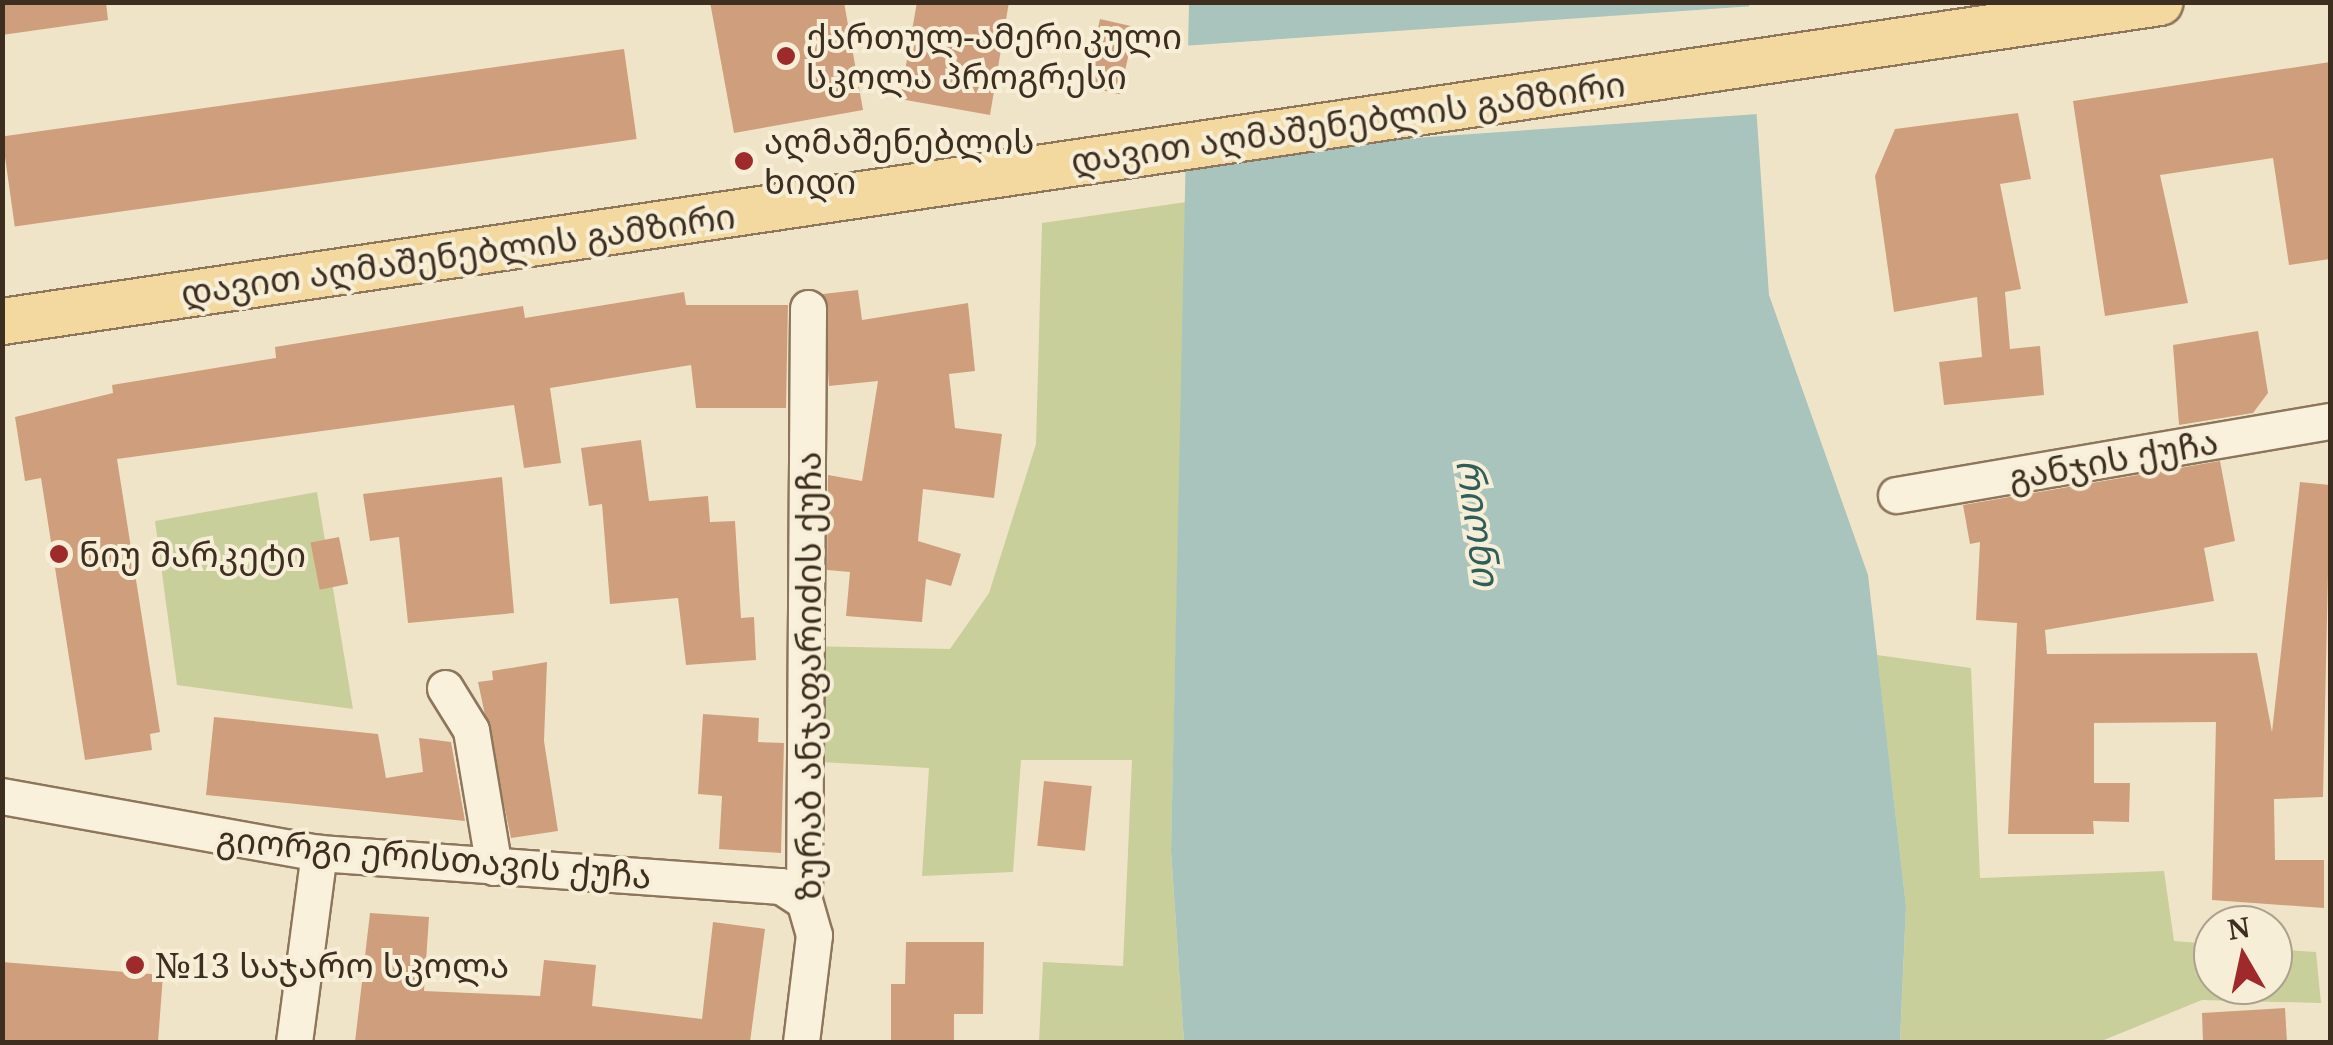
<!DOCTYPE html>
<meta charset="utf-8">
<style>
body{margin:0}
#map{position:relative;width:2333px;height:1045px;overflow:hidden;background:#f0e4c8;font-family:"Noto Serif","Noto Sans Georgian",serif}
div>[style]{position:absolute}
.green>*{inset:0;background:#c9cf9b}
.water>*{inset:0;background:#a9c4bc}
.pier>*{inset:0;background:#f0e4c8;transform-origin:0 0}
.building>*{inset:0;background:#cf9f7d;transform-origin:0 0}
.roads{filter:drop-shadow(2px 0 #8d765c) drop-shadow(-2px 0 #8d765c) drop-shadow(0 2px #8d765c) drop-shadow(0 -2px #8d765c)}
.minor>*{height:35px;margin:-17.5px;padding:0 17.5px;transform-origin:17.5px;border-radius:17.5px;background:#faf1dc}
.major>*{height:45px;margin:-22.5px;padding:0 22.5px;transform-origin:22.5px;border-radius:22.5px;background:#f3d9a0}
.dots>*{width:28px;height:28px;translate:-50% -50%;box-sizing:border-box;border:5px solid #f7eed8;border-radius:50%}
span{translate:-50% -50%;white-space:nowrap;text-align:center;line-height:1.15;-webkit-text-stroke:8px #f7eed8;paint-order:stroke}
.poi-label{font-size:35px;color:#3d2e20}
.left{translate:0 -50%;text-align:left}
.street-label{font-size:35px;color:#3d2e20}
.water-label{font-size:38px;color:#2f5d5a;font-style:italic}
.frame{position:absolute;inset:0;border:5px solid #3d2e20;pointer-events:none}
.north{position:absolute;left:2193px;top:905px;width:100px;height:100px;box-sizing:border-box;background:#f7eed8;border:2px solid #ada18e;border-radius:50%;rotate:351deg;font-size:28px;font-weight:700;line-height:40px;text-align:center;color:#3d2e20}
.north::after{content:'';display:block;margin:auto;width:35px;height:45px;background:#9e2a2b;clip-path:polygon(50% 0,100% 100%,50% 72%,0 100%)}
</style>
<div id="map">
<div class="green">
<i style="clip-path:polygon(1186px 202px,1171px 851px,1184px 1042px,1039px 1042px,1043px 962px,1123px 966px,1132px 760px,1021px 760px,1013px 872px,922px 876px,929px 768px,802px 761px,804px 646px,950px 649px,989px 593px,1036px 444px,1042px 223px)"></i>
<i style="clip-path:polygon(317px 492px,353px 709px,177px 685px,155px 521px)"></i>
<i style="clip-path:polygon(1877px 655px,1971px 668px,1980px 878px,2164px 871px,2174px 941px,2213px 944px,2213px 985px,2273px 985px,2273px 949px,2316px 952px,2321px 1003px,2202px 1000px,2099px 1042px,1900px 1042px,1906px 906px)"></i>
</div>
<div class="water">
<i style="clip-path:polygon(1189px 3px,1749px 3px,1769px 295px,1868px 575px,1906px 906px,1900px 1042px,1184px 1042px,1171px 851px)"></i>
</div>
<div class="pier">
<i style="left:1754px;top:6px;width:108px;height:577px;rotate:86deg"></i>
</div>
<div class="building">
<i style="clip-path:polygon(2px 2px,106px 2px,108px 20px,2px 35px)"></i>
<i style="clip-path:polygon(710px 2px,844px 2px,863px 110px,734px 133px)"></i>
<i style="clip-path:polygon(917px 2px,1009px 2px,990px 115px,900px 99px)"></i>
<i style="left:1100px;top:19px;width:36px;height:69px;rotate:13deg"></i>
<i style="left:624px;top:49px;width:91px;height:628px;rotate:82deg"></i>
<i style="clip-path:polygon(2330px 62px,2330px 259px,2289px 265px,2273px 158px,2160px 175px,2188px 303px,2105px 316px,2073px 101px)"></i>
<i style="clip-path:polygon(2018px 113px,2031px 179px,2000px 184px,2021px 289px,2005px 292px,2010px 349px,2040px 346px,2044px 395px,1944px 405px,1939px 362px,1982px 357px,1977px 297px,1894px 312px,1875px 176px,1895px 129px)"></i>
<i style="clip-path:polygon(858px 290px,862px 320px,968px 303px,975px 371px,949px 374px,955px 428px,1002px 434px,994px 498px,923px 489px,918px 541px,961px 554px,951px 586px,926px 579px,922px 622px,846px 616px,850px 572px,827px 570px,828px 475px,862px 481px,878px 381px,829px 386px,823px 294px)"></i>
<i style="clip-path:polygon(684px 292px,686px 305px,788px 305px,786px 408px,696px 408px,691px 365px,550px 388px,561px 463px,524px 468px,514px 405px,117px 459px,160px 732px,150px 734px,152px 750px,85px 760px,41px 478px,25px 481px,15px 417px,113px 393px,112px 385px,276px 358px,275px 347px,523px 306px,525px 318px)"></i>
<i style="clip-path:polygon(2258px 331px,2268px 393px,2253px 413px,2179px 425px,2173px 345px)"></i>
<i style="clip-path:polygon(641px 440px,649px 501px,708px 496px,710px 522px,735px 521px,741px 618px,754px 617px,756px 660px,686px 665px,678px 598px,610px 604px,602px 504px,589px 506px,581px 448px)"></i>
<i style="clip-path:polygon(2220px 461px,2235px 541px,2204px 548px,2214px 601px,2045px 630px,2047px 654px,2257px 653px,2272px 732px,2300px 482px,2330px 485px,2323px 797px,2274px 799px,2275px 860px,2324px 860px,2324px 908px,2212px 900px,2216px 722px,2094px 723px,2094px 783px,2130px 783px,2129px 822px,2093px 821px,2094px 834px,2008px 834px,2017px 623px,1976px 620px,1980px 542px,1970px 544px,1963px 505px)"></i>
<i style="clip-path:polygon(502px 477px,514px 613px,408px 623px,399px 537px,370px 541px,363px 494px)"></i>
<i style="left:339px;top:537px;width:48px;height:29px;rotate:79deg"></i>
<i style="clip-path:polygon(547px 662px,544px 741px,558px 831px,511px 838px,478px 682px,493px 680px,492px 671px)"></i>
<i style="clip-path:polygon(703px 714px,759px 718px,758px 742px,784px 743px,781px 853px,719px 849px,722px 796px,698px 794px)"></i>
<i style="clip-path:polygon(214px 717px,378px 734px,386px 778px,423px 772px,419px 738px,451px 742px,465px 821px,206px 795px)"></i>
<i style="left:1044px;top:781px;width:48px;height:65px;rotate:6deg"></i>
<i style="clip-path:polygon(370px 913px,429px 917px,424px 991px,540px 996px,544px 960px,596px 965px,592px 1006px,702px 1019px,713px 922px,765px 929px,750px 1042px,355px 1042px)"></i>
<i style="clip-path:polygon(906px 942px,984px 942px,983px 1014px,954px 1014px,954px 1042px,891px 1042px,891px 984px,905px 984px)"></i>
<i style="clip-path:polygon(2px 962px,163px 975px,158px 1042px,2px 1042px)"></i>
<i style="clip-path:polygon(2285px 1008px,2287px 1042px,2203px 1042px,2202px 1013px)"></i>
</div>
<div class="roads">
<div class="minor">
<i style="left:1896px;top:495px;width:440px;rotate:-9.7deg"></i>
<i style="left:445px;top:688px;width:49px;rotate:58.2deg"></i>
<i style="left:471px;top:730px;width:139px;rotate:80.5deg"></i>
<i style="left:2px;top:796px;width:322px;rotate:10.2deg"></i>
<i style="left:319px;top:853px;width:463px;rotate:4.1deg"></i>
<i style="left:781px;top:886px;width:27px;rotate:33deg"></i>
<i style="left:294px;top:1042px;width:191px;rotate:-82.5deg"></i>
<i style="left:801px;top:1042px;width:108px;rotate:-83.1deg"></i>
<i style="left:814px;top:935px;width:35px;rotate:-106deg"></i>
<i style="left:804px;top:901px;width:593px;rotate:-89.61deg"></i>
</div>
<div class="major">
<i style="left:2px;top:321px;width:2181px;rotate:-8.41deg"></i>
</div>
</div>
<div class="dots">
<i style="left:786px;top:56px;background:#9e2a2b"></i>
<i style="left:744px;top:161px;background:#9e2a2b"></i>
<i style="left:59px;top:554px;background:#9e2a2b"></i>
<i style="left:135px;top:965px;background:#9e2a2b"></i>
</div>
<div class="poi-label">
<span class="left" style="left:806px;top:56px">ქართულ-ამერიკული<br>სკოლა პროგრესი</span>
<span class="left" style="left:764px;top:161px">აღმაშენებლის<br>ხიდი</span>
<span class="left" style="left:79px;top:554px">ნიუ მარკეტი</span>
<span class="left" style="left:155px;top:965px">№13 საჯარო სკოლა</span>
</div>
<div class="street-label">
<span style="left:1348px;top:122px;rotate:-8deg">დავით აღმაშენებლის გამზირი</span>
<span style="left:458px;top:254px;rotate:-8deg">დავით აღმაშენებლის გამზირი</span>
<span style="left:2113px;top:459px;rotate:-10deg">განჯის ქუჩა</span>
<span style="left:808px;top:676px;rotate:-90deg">ზურაბ ანჯაფარიძის ქუჩა</span>
<span style="left:434px;top:857px;rotate:5deg">გიორგი ერისთავის ქუჩა</span>
</div>
<div class="water-label">
<span style="left:1479px;top:522px;rotate:82deg">რიონი</span>
</div>
<div class="frame"></div>
<div class="north">N</div>
</div>
